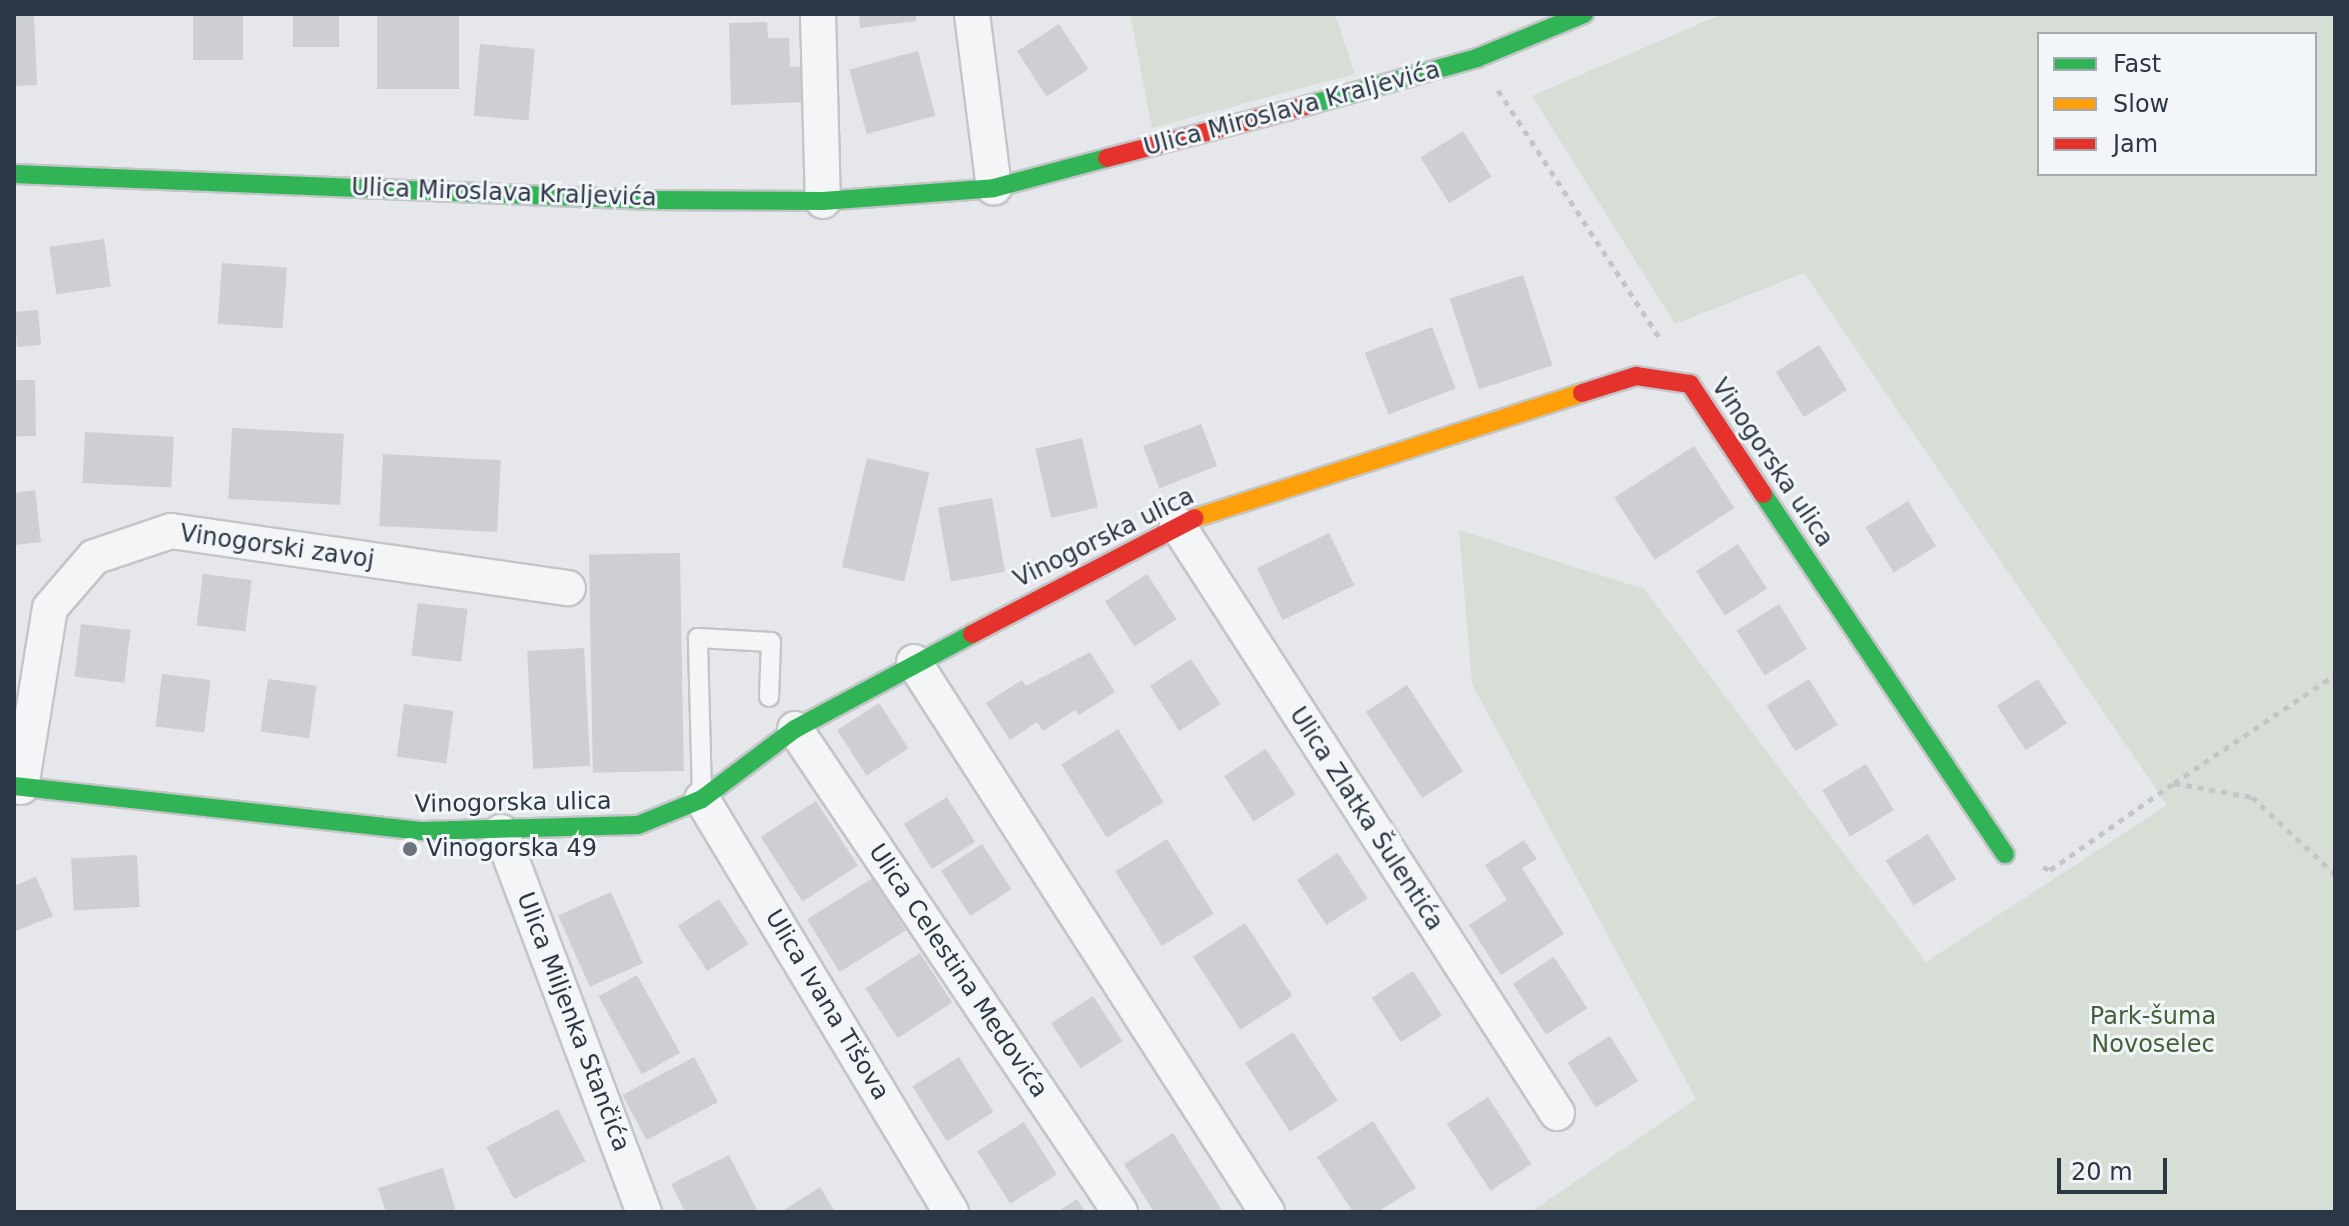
<!DOCTYPE html>
<meta charset="utf-8">
<style>
body{margin:0}
#map{position:relative;width:2349px;height:1226px;overflow:hidden;background:#e5e7ea;font-family:"DejaVu Sans",sans-serif}
div>[style]{position:absolute}
.green>*{inset:0;background:#d6ded5}
.building>*{inset:0;background:#cdcfd2;transform-origin:0 0}
.path>*{height:5px;margin-top:-2.5px;transform-origin:0;background:repeating-linear-gradient(90deg,#c3c6c9 0 6px,transparent 0 12px)}
.roads{filter:drop-shadow(2px 0 #c3c5c8) drop-shadow(-2px 0 #c3c5c8) drop-shadow(0 2px #c3c5c8) drop-shadow(0 -2px #c3c5c8)}
.lane>*{height:18px;margin:-9px;padding:0 9px;transform-origin:9px;border-radius:9px;background:#f4f5f7}
.street>*{height:34px;margin:-17px;padding:0 17px;transform-origin:17px;border-radius:17px;background:#f4f5f7}
.fast>*{height:18px;margin:-9px;padding:0 9px;transform-origin:9px;border-radius:9px;background:#30b455}
.slow>*{height:18px;margin:-9px;padding:0 9px;transform-origin:9px;border-radius:9px;background:#ff9f0a}
.jam>*{height:18px;margin:-9px;padding:0 9px;transform-origin:9px;border-radius:9px;background:#e5322d}
.dots>*{width:22px;height:22px;translate:-50% -50%;box-sizing:border-box;border:4px solid #f3f6f9;border-radius:50%}
span{translate:-50% -50%;white-space:nowrap;text-align:center;line-height:1.15;-webkit-text-stroke:6px #f3f6f9;paint-order:stroke}
.street-label{font-size:24px;color:#2b3744}
.poi-label{font-size:24px;color:#2b3744}
.left{translate:0 -50%;text-align:left}
.park-label{font-size:24px;color:#436038}
.frame{position:absolute;inset:0;border:16px solid #2b3744;pointer-events:none}
.legend{position:absolute;left:2037px;top:32px;width:280px;height:144px;box-sizing:border-box;background:#f3f6f9;border:2px solid #a3aab1;margin:0;padding:10px 14px;list-style:none;font-size:24px;color:#2b3744}
.legend li{display:flex;align-items:center;gap:16px;height:40px}
.legend b{width:40px;border:2px solid #a3aab1}
.scale{position:absolute;left:2057px;top:1158px;width:110px;height:36px;box-sizing:border-box;border:4px solid #2b3744;border-top:0;padding-left:10px;font-size:24px;line-height:28px;white-space:nowrap;color:#2b3744;-webkit-text-stroke:6px #f3f6f9;paint-order:stroke}
</style>
<div id="map">
<div class="green">
<i style="clip-path:polygon(1130px 14px,1335px 14px,1355px 74px,1152px 128px)"></i>
<i style="clip-path:polygon(evenodd,1722px 14px,2335px 14px,2335px 1212px,1531px 1212px,1696px 1099px,1472px 684px,1459px 530px,1644px 589px,1926px 962px,2167px 805px,1804px 273px,1675px 324px,1532px 96px,1722px 14px,2039px 34px,2315px 34px,2315px 174px,2039px 174px,2039px 34px)"></i>
</div>
<div class="building">
<i style="clip-path:polygon(14px 14px,34px 14px,37px 85px,14px 86px)"></i>
<i style="left:193px;top:14px;width:50px;height:46px"></i>
<i style="left:293px;top:14px;width:46px;height:33px"></i>
<i style="left:377px;top:14px;width:82px;height:75px"></i>
<i style="clip-path:polygon(859px 14px,916px 14px,916px 21px,860px 28px)"></i>
<i style="clip-path:polygon(767px 22px,768px 38px,789px 38px,790px 67px,803px 66px,804px 102px,731px 105px,729px 23px)"></i>
<i style="left:1059px;top:24px;width:54px;height:50px;rotate:57deg"></i>
<i style="left:480px;top:44px;width:55px;height:72px;rotate:5deg"></i>
<i style="left:918px;top:51px;width:67px;height:71px;rotate:75deg"></i>
<i style="left:1463px;top:131px;width:54px;height:50px;rotate:58deg"></i>
<i style="left:104px;top:239px;width:48px;height:55px;rotate:82deg"></i>
<i style="left:222px;top:263px;width:65px;height:61px;rotate:4deg"></i>
<i style="left:1523px;top:275px;width:95px;height:77px;rotate:72deg"></i>
<i style="left:38px;top:310px;width:35px;height:24px;rotate:85deg"></i>
<i style="left:1432px;top:327px;width:66px;height:72px;rotate:69deg"></i>
<i style="left:1819px;top:345px;width:53px;height:51px;rotate:58deg"></i>
<i style="left:35px;top:380px;width:56px;height:21px;rotate:89deg"></i>
<i style="left:1201px;top:424px;width:45px;height:62px;rotate:69deg"></i>
<i style="left:232px;top:428px;width:112px;height:71px;rotate:3deg"></i>
<i style="left:85px;top:432px;width:89px;height:51px;rotate:3deg"></i>
<i style="left:1082px;top:438px;width:71px;height:48px;rotate:77deg"></i>
<i style="left:1694px;top:446px;width:74px;height:95px;rotate:57deg"></i>
<i style="left:383px;top:454px;width:118px;height:72px;rotate:3deg"></i>
<i style="left:867px;top:458px;width:64px;height:112px;rotate:13deg"></i>
<i style="clip-path:polygon(35px 490px,41px 542px,14px 545px,14px 493px)"></i>
<i style="left:992px;top:498px;width:75px;height:55px;rotate:80deg"></i>
<i style="left:1908px;top:501px;width:53px;height:50px;rotate:58deg"></i>
<i style="left:1329px;top:533px;width:58px;height:80px;rotate:64deg"></i>
<i style="left:1738px;top:544px;width:53px;height:50px;rotate:57deg"></i>
<i style="left:680px;top:553px;width:218px;height:91px;rotate:89deg"></i>
<i style="left:203px;top:574px;width:49px;height:52px;rotate:7deg"></i>
<i style="left:1147px;top:574px;width:54px;height:50px;rotate:57deg"></i>
<i style="left:418px;top:603px;width:50px;height:53px;rotate:7deg"></i>
<i style="left:1779px;top:604px;width:53px;height:50px;rotate:58deg"></i>
<i style="left:81px;top:624px;width:50px;height:53px;rotate:7deg"></i>
<i style="left:584px;top:648px;width:118px;height:57px;rotate:87deg"></i>
<i style="clip-path:polygon(1090px 652px,1115px 692px,1079px 715px,1075px 710px,1043px 731px,1037px 722px,1010px 740px,986px 703px,1022px 680px,1026px 686px)"></i>
<i style="left:1191px;top:659px;width:54px;height:49px;rotate:57deg"></i>
<i style="left:162px;top:674px;width:49px;height:53px;rotate:7deg"></i>
<i style="left:268px;top:679px;width:49px;height:53px;rotate:8deg"></i>
<i style="left:1809px;top:679px;width:54px;height:50px;rotate:58deg"></i>
<i style="left:2038px;top:679px;width:53px;height:49px;rotate:57deg"></i>
<i style="left:1407px;top:685px;width:103px;height:49px;rotate:57deg"></i>
<i style="left:879px;top:703px;width:54px;height:50px;rotate:57deg"></i>
<i style="left:404px;top:704px;width:50px;height:53px;rotate:8deg"></i>
<i style="left:1118px;top:729px;width:86px;height:67px;rotate:58deg"></i>
<i style="left:1266px;top:749px;width:54px;height:50px;rotate:57deg"></i>
<i style="left:1866px;top:764px;width:54px;height:51px;rotate:59deg"></i>
<i style="left:947px;top:797px;width:53px;height:51px;rotate:58deg"></i>
<i style="left:816px;top:801px;width:77px;height:66px;rotate:57deg"></i>
<i style="left:1928px;top:834px;width:53px;height:50px;rotate:58deg"></i>
<i style="left:1167px;top:839px;width:88px;height:61px;rotate:58deg"></i>
<i style="clip-path:polygon(1524px 840px,1537px 859px,1522px 868px,1564px 934px,1501px 975px,1469px 925px,1507px 900px,1485px 865px)"></i>
<i style="left:982px;top:844px;width:54px;height:49px;rotate:57deg"></i>
<i style="left:1338px;top:853px;width:54px;height:49px;rotate:57deg"></i>
<i style="left:137px;top:855px;width:52px;height:66px;rotate:87deg"></i>
<i style="clip-path:polygon(36px 877px,53px 916px,14px 932px,14px 886px)"></i>
<i style="left:873px;top:878px;width:62px;height:78px;rotate:58deg"></i>
<i style="left:611px;top:892px;width:78px;height:58px;rotate:66deg"></i>
<i style="left:719px;top:899px;width:54px;height:49px;rotate:57deg"></i>
<i style="left:1245px;top:923px;width:87px;height:62px;rotate:57deg"></i>
<i style="left:920px;top:953px;width:59px;height:65px;rotate:57deg"></i>
<i style="left:1554px;top:957px;width:61px;height:49px;rotate:57deg"></i>
<i style="left:1413px;top:971px;width:53px;height:49px;rotate:57deg"></i>
<i style="left:637px;top:975px;width:89px;height:44px;rotate:61deg"></i>
<i style="left:1093px;top:996px;width:54px;height:50px;rotate:57deg"></i>
<i style="left:1293px;top:1032px;width:82px;height:57px;rotate:57deg"></i>
<i style="left:1610px;top:1036px;width:53px;height:50px;rotate:58deg"></i>
<i style="left:694px;top:1057px;width:51px;height:81px;rotate:62deg"></i>
<i style="left:959px;top:1057px;width:65px;height:55px;rotate:58deg"></i>
<i style="left:1488px;top:1097px;width:80px;height:49px;rotate:57deg"></i>
<i style="left:558px;top:1109px;width:59px;height:81px;rotate:62deg"></i>
<i style="clip-path:polygon(1373px 1121px,1416px 1188px,1377px 1212px,1353px 1212px,1317px 1157px)"></i>
<i style="left:1024px;top:1122px;width:62px;height:55px;rotate:58deg"></i>
<i style="clip-path:polygon(1173px 1133px,1223px 1212px,1154px 1212px,1124px 1164px)"></i>
<i style="clip-path:polygon(729px 1155px,758px 1212px,685px 1212px,671px 1184px)"></i>
<i style="clip-path:polygon(443px 1168px,456px 1212px,386px 1212px,378px 1188px)"></i>
<i style="clip-path:polygon(820px 1187px,835px 1212px,781px 1212px)"></i>
<i style="clip-path:polygon(1077px 1199px,1085px 1212px,1057px 1212px)"></i>
</div>
<div class="path">
<i style="left:1498px;top:90px;width:298px;rotate:56.9deg"></i>
<i style="left:2174px;top:783px;width:194px;rotate:-33.9deg"></i>
<i style="left:2043px;top:867px;width:8px;rotate:23deg"></i>
<i style="left:2050px;top:870px;width:151px;rotate:-35.1deg"></i>
<i style="left:2174px;top:783px;width:79px;rotate:10.2deg"></i>
<i style="left:2252px;top:797px;width:113px;rotate:42.9deg"></i>
</div>
<div class="roads">
<div class="lane">
<i style="left:702px;top:796px;width:158px;rotate:-91.5deg"></i>
<i style="left:698px;top:638px;width:73px;rotate:3.1deg"></i>
<i style="left:771px;top:642px;width:55px;rotate:92.1deg"></i>
</div>
<div class="street">
<i style="left:818px;top:14px;width:187px;rotate:88.5deg"></i>
<i style="left:972px;top:14px;width:175px;rotate:82.8deg"></i>
<i style="left:1177px;top:524px;width:701px;rotate:57.17deg"></i>
<i style="left:914px;top:662px;width:654px;rotate:57.31deg"></i>
<i style="left:795px;top:729px;width:582px;rotate:56.06deg"></i>
<i style="left:21px;top:787px;width:181px;rotate:-80.8deg"></i>
<i style="left:50px;top:608px;width:67px;rotate:-49.2deg"></i>
<i style="left:94px;top:557px;width:81px;rotate:-18.7deg"></i>
<i style="left:171px;top:531px;width:401px;rotate:8.2deg"></i>
<i style="left:702px;top:799px;width:482px;rotate:58.9deg"></i>
<i style="left:501px;top:832px;width:406px;rotate:69.4deg"></i>
</div>
<div class="fast">
<i style="left:1309px;top:105px;width:174px;rotate:-15.6deg"></i>
<i style="left:1477px;top:58px;width:116px;rotate:-22.4deg"></i>
<i style="left:14px;top:174px;width:638px;rotate:2.34deg"></i>
<i style="left:651px;top:200px;width:172px;rotate:0.3deg"></i>
<i style="left:823px;top:201px;width:171px;rotate:-4.3deg"></i>
<i style="left:994px;top:188px;width:117px;rotate:-14.9deg"></i>
<i style="left:1763px;top:494px;width:434px;rotate:56.1deg"></i>
<i style="left:14px;top:786px;width:409px;rotate:6.3deg"></i>
<i style="left:421px;top:831px;width:217px;rotate:-1.6deg"></i>
<i style="left:638px;top:825px;width:69px;rotate:-22.1deg"></i>
<i style="left:702px;top:799px;width:116px;rotate:-37deg"></i>
<i style="left:795px;top:729px;width:201px;rotate:-28.2deg"></i>
</div>
<div class="slow">
<i style="left:1195px;top:518px;width:407px;rotate:-17.9deg"></i>
</div>
<div class="jam">
<i style="left:1107px;top:158px;width:209px;rotate:-14.7deg"></i>
<i style="left:1582px;top:393px;width:57px;rotate:-17.5deg"></i>
<i style="left:1636px;top:376px;width:55px;rotate:8.4deg"></i>
<i style="left:1690px;top:384px;width:132px;rotate:56.4deg"></i>
<i style="left:972px;top:634px;width:251px;rotate:-27.5deg"></i>
</div>
</div>
<div class="dots">
<i style="left:410px;top:849px;background:#6c757e"></i>
</div>
<div class="street-label">
<span style="left:1292px;top:109px;rotate:-15deg">Ulica Miroslava Kraljevića</span>
<span style="left:504px;top:193px;rotate:2deg">Ulica Miroslava Kraljevića</span>
<span style="left:1772px;top:463px;rotate:56deg">Vinogorska ulica</span>
<span style="left:1104px;top:538px;rotate:-26deg">Vinogorska ulica</span>
<span style="left:277px;top:547px;rotate:8deg">Vinogorski zavoj</span>
<span style="left:513px;top:803px;rotate:-1deg">Vinogorska ulica</span>
<span style="left:1366px;top:819px;rotate:57deg">Ulica Zlatka Šulentića</span>
<span style="left:958px;top:971px;rotate:56deg">Ulica Celestina Medovića</span>
<span style="left:827px;top:1005px;rotate:59deg">Ulica Ivana Tišova</span>
<span style="left:573px;top:1022px;rotate:69deg">Ulica Miljenka Stančića</span>
</div>
<div class="poi-label">
<span class="left" style="left:426px;top:849px">Vinogorska 49</span>
</div>
<div class="park-label">
<span style="left:2153px;top:1031px">Park-šuma<br>Novoselec</span>
</div>
<div class="frame"></div>
<ul class="legend">
<li><b style="height:10px;background:#30b455"></b>Fast</li>
<li><b style="height:10px;background:#ff9f0a"></b>Slow</li>
<li><b style="height:10px;background:#e5322d"></b>Jam</li>
</ul>
<div class="scale">20 m</div>
</div>
